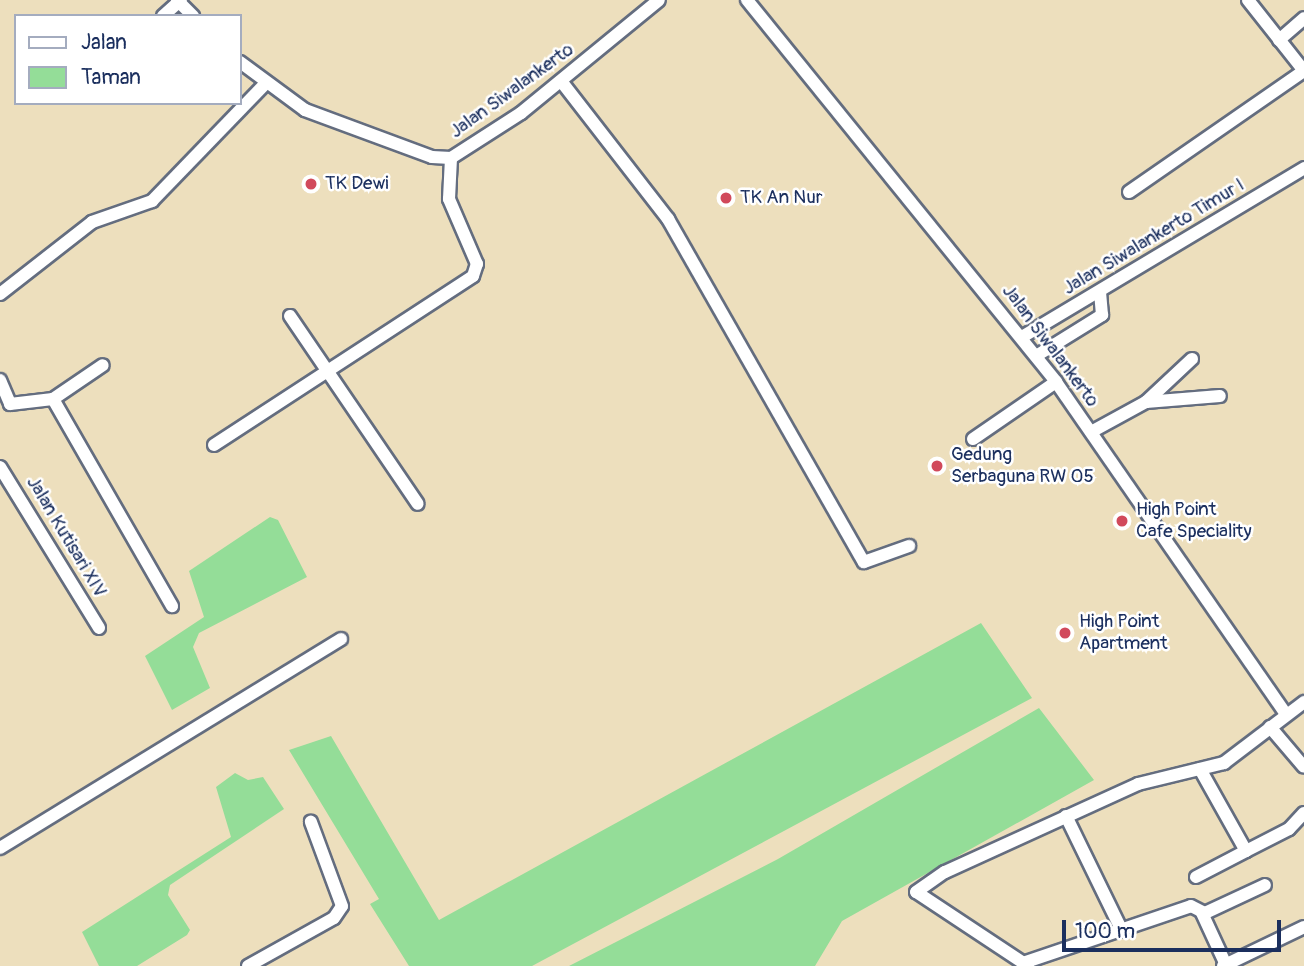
<!DOCTYPE html>
<style>
body{margin:0}
#map{position:relative;width:1304px;height:966px;overflow:hidden;background:#eddfbd;font-family:Pangolin,sans-serif}
div>[style]{position:absolute}
.green>*{inset:0;background:#94dd98}
.roads{filter:drop-shadow(2px 0 #646d7f) drop-shadow(-2px 0 #646d7f) drop-shadow(0 2px #646d7f) drop-shadow(0 -2px #646d7f)}
.minor>*{height:12px;margin:-6px;padding:0 6px;transform-origin:6px;border-radius:6px;background:#fff}
.dots>*{width:19px;height:19px;translate:-50% -50%;box-sizing:border-box;border:4px solid #fff;border-radius:50%}
span{translate:-50% -50%;white-space:nowrap;text-align:center;line-height:1.15;-webkit-text-stroke:5px #fff;paint-order:stroke}
.street-label{font-size:19px;color:#1b2f5e}
.poi-label{font-size:19px;color:#1b2f5e}
.left{translate:0 -50%;text-align:left}
.legend{position:absolute;left:14px;top:14px;width:228px;height:91px;box-sizing:border-box;background:#fff;border:2px solid #a4acbf;margin:0;padding:9px 12px;list-style:none;font-size:21px;color:#1b2f5e}
.legend li{display:flex;align-items:center;gap:14px;height:35px}
.legend b{width:35px;border:2px solid #a4acbf}
.scale{position:absolute;left:1062px;top:920px;width:219px;height:32px;box-sizing:border-box;border:4px solid #1b2f5e;border-top:0;padding-left:9px;font-size:21px;line-height:24px;white-space:nowrap;color:#1b2f5e;-webkit-text-stroke:5px #fff;paint-order:stroke}
</style>
<div id="map">
<div class="green">
<i style="clip-path:polygon(270px 517px,278px 520px,307px 577px,199px 633px,193px 647px,210px 688px,172px 710px,145px 656px,204px 617px,189px 571px)"></i>
<i style="clip-path:polygon(981px 623px,1032px 698px,532px 966px,409px 966px,370px 904px,379px 899px,289px 750px,331px 736px,439px 920px)"></i>
<i style="clip-path:polygon(1039px 708px,1094px 780px,842px 921px,815px 966px,569px 966px,778px 859px)"></i>
<i style="clip-path:polygon(235px 773px,248px 780px,263px 777px,284px 809px,170px 885px,168px 895px,190px 930px,187px 935px,137px 966px,99px 966px,82px 932px,231px 837px,216px 787px)"></i>
</div>
<div class="roads">
<div class="minor">
<i style="left:177px;top:0;width:23px;rotate:45deg"></i>
<i style="left:747px;top:0;width:491px;rotate:51deg"></i>
<i style="left:1056px;top:382px;width:404px;rotate:55.3deg"></i>
<i style="left:1248px;top:0;width:90px;rotate:51.7deg"></i>
<i style="left:163px;top:16px;width:24px;rotate:-42deg"></i>
<i style="left:1279px;top:40px;width:33px;rotate:-41deg"></i>
<i style="left:240px;top:62px;width:81px;rotate:36.4deg"></i>
<i style="left:305px;top:110px;width:135px;rotate:20.3deg"></i>
<i style="left:432px;top:157px;width:19px;rotate:3deg"></i>
<i style="left:451px;top:158px;width:83px;rotate:-32.7deg"></i>
<i style="left:521px;top:113px;width:178px;rotate:-39.3deg"></i>
<i style="left:561px;top:81px;width:175px;rotate:52.2deg"></i>
<i style="left:668px;top:219px;width:395px;rotate:60.3deg"></i>
<i style="left:864px;top:562px;width:48px;rotate:-19.6deg"></i>
<i style="left:1129px;top:192px;width:213px;rotate:-34.7deg"></i>
<i style="left:0;top:294px;width:117px;rotate:-38deg"></i>
<i style="left:92px;top:222px;width:64px;rotate:-19.3deg"></i>
<i style="left:152px;top:201px;width:164px;rotate:-46deg"></i>
<i style="left:290px;top:316px;width:227px;rotate:55.8deg"></i>
<i style="left:1022px;top:337px;width:329px;rotate:-30.9deg"></i>
<i style="left:1036px;top:356px;width:78px;rotate:-31.8deg"></i>
<i style="left:1102px;top:315px;width:23px;rotate:-95deg"></i>
<i style="left:0;top:380px;width:26px;rotate:67deg"></i>
<i style="left:53px;top:399px;width:239px;rotate:60.1deg"></i>
<i style="left:1146px;top:402px;width:63px;rotate:-43.1deg"></i>
<i style="left:10px;top:404px;width:43px;rotate:-6.6deg"></i>
<i style="left:53px;top:399px;width:60px;rotate:-34.2deg"></i>
<i style="left:1091px;top:432px;width:63px;rotate:-28.6deg"></i>
<i style="left:1146px;top:402px;width:74px;rotate:-4.6deg"></i>
<i style="left:973px;top:439px;width:101px;rotate:-34.5deg"></i>
<i style="left:214px;top:445px;width:309px;rotate:-33.1deg"></i>
<i style="left:473px;top:276px;width:13px;rotate:-72deg"></i>
<i style="left:477px;top:264px;width:71px;rotate:-113.3deg"></i>
<i style="left:449px;top:199px;width:41px;rotate:-87.2deg"></i>
<i style="left:0;top:467px;width:189px;rotate:58.4deg"></i>
<i style="left:1270px;top:727px;width:52px;rotate:49.6deg"></i>
<i style="left:1200px;top:769px;width:94px;rotate:60.7deg"></i>
<i style="left:1246px;top:851px;width:48px;rotate:-27.1deg"></i>
<i style="left:1289px;top:829px;width:22px;rotate:-47deg"></i>
<i style="left:1066px;top:816px;width:128px;rotate:64deg"></i>
<i style="left:0;top:848px;width:400px;rotate:-31.5deg"></i>
<i style="left:1196px;top:877px;width:56px;rotate:-27.5deg"></i>
<i style="left:1202px;top:913px;width:57px;rotate:65.2deg"></i>
<i style="left:1023px;top:963px;width:177px;rotate:-18.7deg"></i>
<i style="left:1191px;top:906px;width:16px;rotate:27deg"></i>
<i style="left:1205px;top:913px;width:66px;rotate:-25deg"></i>
<i style="left:248px;top:966px;width:98px;rotate:-29.2deg"></i>
<i style="left:334px;top:918px;width:14px;rotate:-56deg"></i>
<i style="left:342px;top:906px;width:90px;rotate:-110.3deg"></i>
<i style="left:1028px;top:966px;width:134px;rotate:-146.5deg"></i>
<i style="left:916px;top:892px;width:35px;rotate:-35deg"></i>
<i style="left:945px;top:872px;width:212px;rotate:-24.5deg"></i>
<i style="left:1138px;top:784px;width:89px;rotate:-13.7deg"></i>
<i style="left:1224px;top:763px;width:101px;rotate:-37.3deg"></i>
<i style="left:1223px;top:966px;width:90px;rotate:-25.7deg"></i>
</div>
</div>
<div class="dots">
<i style="left:311px;top:184px;background:#d1495b"></i>
<i style="left:726px;top:198px;background:#d1495b"></i>
<i style="left:937px;top:466px;background:#d1495b"></i>
<i style="left:1122px;top:521px;background:#d1495b"></i>
<i style="left:1065px;top:633px;background:#d1495b"></i>
</div>
<div class="street-label">
<span style="left:512px;top:91px;rotate:-36deg">Jalan Siwalankerto</span>
<span style="left:1154px;top:237px;rotate:-31deg">Jalan Siwalankerto Timur I</span>
<span style="left:1050px;top:346px;rotate:53deg">Jalan Siwalankerto</span>
<span style="left:66px;top:537px;rotate:59deg">Jalan Kutisari XIV</span>
</div>
<div class="poi-label">
<span class="left" style="left:325px;top:184px">TK Dewi</span>
<span class="left" style="left:740px;top:198px">TK An Nur</span>
<span class="left" style="left:951px;top:466px">Gedung<br>Serbaguna RW 05</span>
<span class="left" style="left:1136px;top:521px">High Point<br>Cafe Speciality</span>
<span class="left" style="left:1079px;top:633px">High Point<br>Apartment</span>
</div>
<ul class="legend">
<li><b style="height:9px;background:#fff"></b>Jalan</li>
<li><b style="height:19px;background:#94dd98"></b>Taman</li>
</ul>
<div class="scale">100 m</div>
</div>
